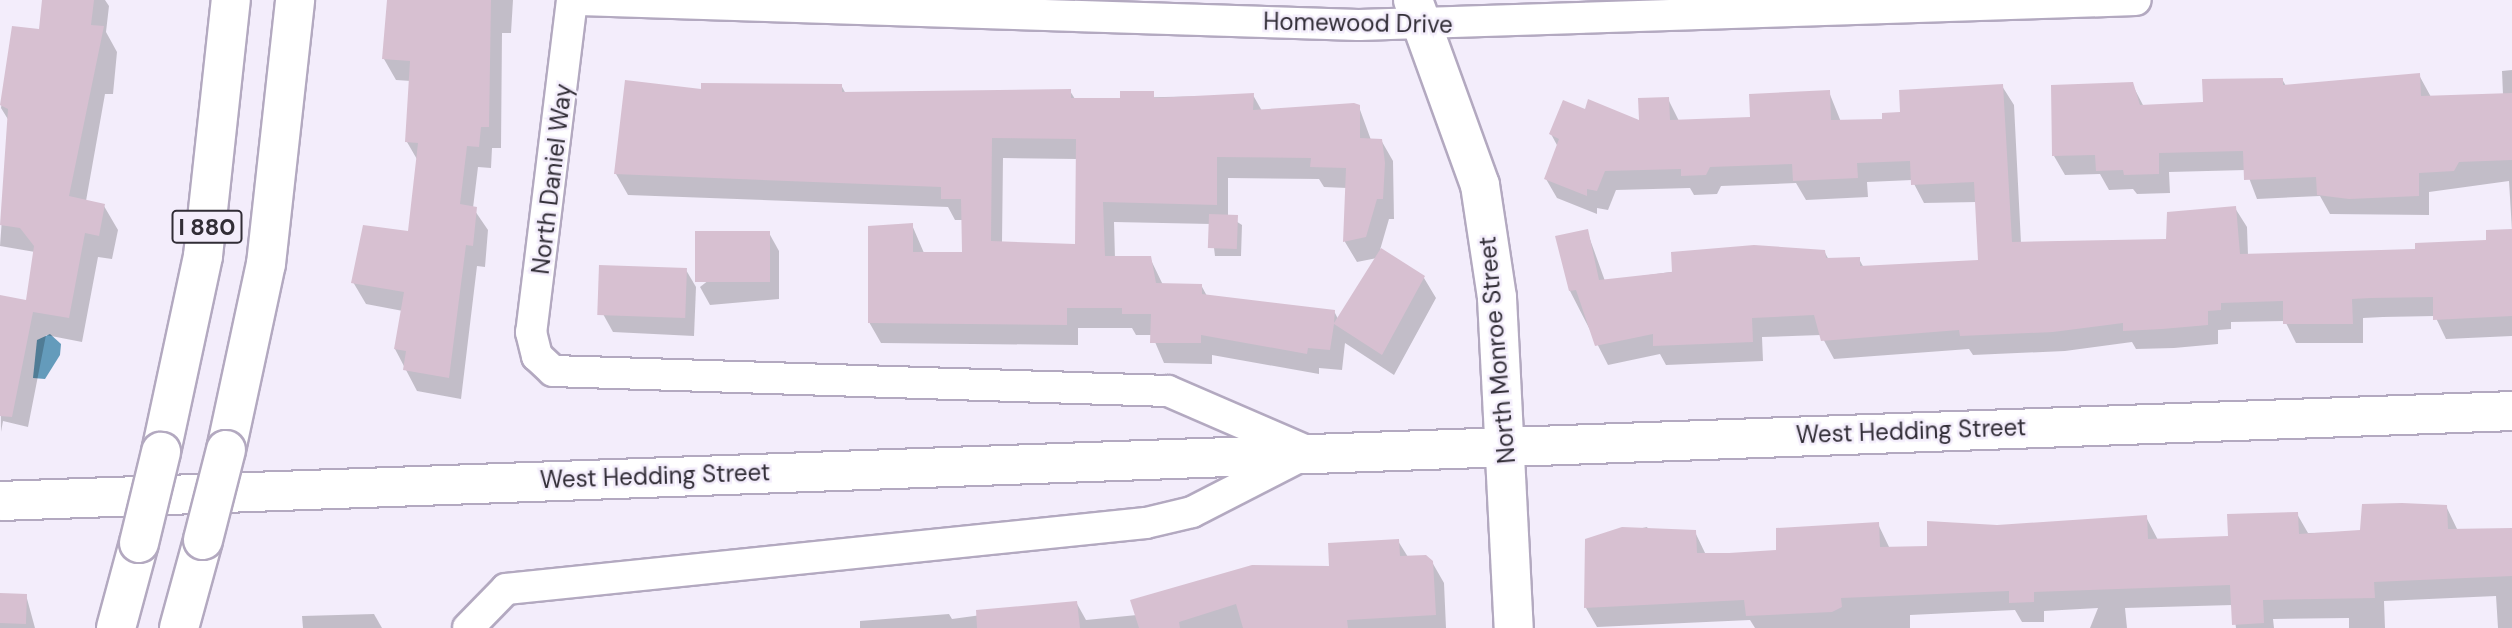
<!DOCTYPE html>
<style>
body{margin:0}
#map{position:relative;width:2512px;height:628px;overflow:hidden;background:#f3edfb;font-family:"DM Sans",sans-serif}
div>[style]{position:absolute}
.water>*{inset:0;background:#649bbb}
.shadow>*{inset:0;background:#0003}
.building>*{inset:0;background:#d7c0d1;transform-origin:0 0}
.roads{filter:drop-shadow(2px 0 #b3a9c0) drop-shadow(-2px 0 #b3a9c0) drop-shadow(0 2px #b3a9c0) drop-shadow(0 -2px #b3a9c0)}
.minor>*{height:30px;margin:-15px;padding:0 15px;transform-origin:15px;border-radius:15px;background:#fff}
.secondary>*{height:38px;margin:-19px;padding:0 19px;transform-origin:19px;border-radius:19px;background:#fff}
.motorway>*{height:38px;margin:-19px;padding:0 19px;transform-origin:19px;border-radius:19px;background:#fff}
.bridges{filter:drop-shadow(2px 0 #b3a9c0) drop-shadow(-2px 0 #b3a9c0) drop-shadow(0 2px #b3a9c0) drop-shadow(0 -2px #b3a9c0)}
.motorway-bridge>*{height:38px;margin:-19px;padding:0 19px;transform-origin:19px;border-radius:19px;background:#fff}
span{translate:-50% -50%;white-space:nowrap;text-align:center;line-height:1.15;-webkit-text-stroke:5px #f3edfb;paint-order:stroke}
.shield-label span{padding:2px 5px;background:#f3edfb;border:2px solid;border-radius:5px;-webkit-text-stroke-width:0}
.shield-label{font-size:23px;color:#312d36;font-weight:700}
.street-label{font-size:24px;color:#312d36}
</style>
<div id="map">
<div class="water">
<i style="clip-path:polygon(50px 334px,61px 344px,60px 355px,45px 379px,33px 378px,37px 340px)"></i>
</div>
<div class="shadow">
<i style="clip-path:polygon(44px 0,105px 0,109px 6px,106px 32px,117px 52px,113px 94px,105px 94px,86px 201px,104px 206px,118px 230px,112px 259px,98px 257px,82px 342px,46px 335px,28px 427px,3px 421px,1px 432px,0 297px,28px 302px,35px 252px,0 246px,9px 121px,1px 108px,13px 28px,40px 31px)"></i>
<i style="clip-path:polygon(444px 0,513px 0,511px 33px,502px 33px,501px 148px,492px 148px,491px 168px,478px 167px,473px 208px,488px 230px,485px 267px,477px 266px,461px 399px,417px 391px,395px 349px,403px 311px,366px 304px,353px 282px,410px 233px,418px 161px,407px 142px,411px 81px,396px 80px,384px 59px)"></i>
<i style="clip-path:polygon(2512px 70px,2512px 231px,2509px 181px,2429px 192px,2429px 215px,2330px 214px,2320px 196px,2257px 199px,2246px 170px,2169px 172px,2170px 193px,2137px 194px,2133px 189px,2109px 190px,2100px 174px,2065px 175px,2054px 156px,2132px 84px,2144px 107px,2205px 104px,2282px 79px,2286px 86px,2419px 75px,2431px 97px,2503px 95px,2502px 71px)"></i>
<i style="clip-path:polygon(evenodd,627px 82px,702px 91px,841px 85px,846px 94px,1070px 91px,1075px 99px,1253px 95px,1262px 111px,1359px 107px,1371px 140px,1381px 140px,1393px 161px,1394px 219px,1389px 219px,1380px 250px,1424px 278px,1436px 298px,1394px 375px,1345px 343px,1342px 370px,1319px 368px,1319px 374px,1212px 355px,1212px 364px,1164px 363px,1152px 335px,1136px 335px,1132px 328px,1078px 328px,1078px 345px,881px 343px,869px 322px,912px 225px,924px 253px,964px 253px,963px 220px,955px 220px,948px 207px,628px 195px,616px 174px,627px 82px,1003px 158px,1077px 159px,1077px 245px,1002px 243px,1003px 158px,627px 82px,1228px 178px,1319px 179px,1324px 187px,1347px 188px,1345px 242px,1357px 262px,1377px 258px,1338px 319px,1334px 311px,1207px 296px,1201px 285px,1163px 285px,1150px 258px,1115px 258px,1114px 222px,1211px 224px,1215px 256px,1241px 256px,1242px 225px,1228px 216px,1228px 178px)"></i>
<i style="clip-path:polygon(2002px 86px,2014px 105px,2021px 243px,2168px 241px,2235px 208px,2247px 227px,2248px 255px,2417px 250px,2488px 242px,2512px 231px,2512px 336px,2446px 339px,2435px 316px,2383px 317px,2363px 318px,2363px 343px,2296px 343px,2285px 321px,2231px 322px,2231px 329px,2218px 330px,2218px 344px,2174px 348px,2136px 349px,2132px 342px,2065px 351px,1973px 355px,1969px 349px,1834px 359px,1821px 335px,1762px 337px,1763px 361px,1666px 365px,1660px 354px,1608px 365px,1570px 291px,1587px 231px,1605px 281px,1824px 251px,1829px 260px,1859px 259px,1864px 268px,1980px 261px,1977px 202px,1924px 203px,1912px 180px,1867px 182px,1868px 197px,1806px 200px,1796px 183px,1721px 186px,1717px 194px,1694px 195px,1690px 188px,1616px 190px,1608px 210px,1597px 208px,1597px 214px,1557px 198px,1546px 179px,1558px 147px,1551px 134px,1586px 111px,1641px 122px,1668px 99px,1679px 121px,1752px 119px,1829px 92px,1841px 122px,1884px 120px)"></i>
<i style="clip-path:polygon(769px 233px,779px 251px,779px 299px,710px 305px,700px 287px)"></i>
<i style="clip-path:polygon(686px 270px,696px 287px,694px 336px,613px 332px,603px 314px)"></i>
<i style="clip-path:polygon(2446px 506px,2458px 531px,2512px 529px,2512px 628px,2498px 628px,2496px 596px,2384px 601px,2385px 628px,2349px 628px,2349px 618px,2273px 619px,2274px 628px,2236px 628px,2233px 605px,2125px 608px,2127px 628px,2090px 628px,2098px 608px,2044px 611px,2044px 622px,2022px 622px,2015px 610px,1910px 615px,1910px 628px,1755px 628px,1750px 620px,1597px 627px,1586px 608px,1587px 540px,1647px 527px,1651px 534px,1695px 532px,1706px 555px,1778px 552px,1878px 524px,1890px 549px,1929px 548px,1997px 527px,2146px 517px,2158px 540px,2230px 538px,2297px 514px,2308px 533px,2362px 532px)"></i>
<i style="clip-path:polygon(1398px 541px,1408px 557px,1432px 562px,1444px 583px,1446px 628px,860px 628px,860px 621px,949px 614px,952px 619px,1076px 602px,1086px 620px,1137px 615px,1331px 568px)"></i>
<i style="clip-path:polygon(0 595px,26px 595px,35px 628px,0 628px)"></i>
<i style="clip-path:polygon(374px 614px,382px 628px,303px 628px,302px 616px)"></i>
</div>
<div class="building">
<i style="clip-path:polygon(42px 0,94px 0,91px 25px,104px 26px,69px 196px,105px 204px,99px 236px,85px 233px,69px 318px,33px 312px,12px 417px,0 416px,0 295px,26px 300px,34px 246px,20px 228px,0 225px,8px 109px,0 105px,12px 26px,39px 29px)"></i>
<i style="clip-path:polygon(387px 0,491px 0,489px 127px,481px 127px,479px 147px,467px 146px,460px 204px,477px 207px,473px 246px,466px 245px,449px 378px,403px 370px,406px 351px,394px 349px,404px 292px,351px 283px,363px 225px,408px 231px,418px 143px,405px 142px,410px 61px,382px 59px)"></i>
<i style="clip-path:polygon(2420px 73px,2421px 96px,2512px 93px,2512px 160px,2459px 162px,2454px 171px,2419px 173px,2419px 196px,2349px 199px,2317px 195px,2316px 177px,2244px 180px,2243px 151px,2159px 153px,2159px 174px,2124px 175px,2123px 170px,2096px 171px,2095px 155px,2052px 156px,2051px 85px,2133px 82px,2140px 105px,2203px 102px,2202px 79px,2283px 78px,2283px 85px)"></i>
<i style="clip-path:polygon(evenodd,625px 80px,701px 89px,701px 83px,842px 84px,842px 92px,1071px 89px,1071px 98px,1120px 98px,1120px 91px,1154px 91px,1154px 98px,1254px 93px,1253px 110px,1354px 103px,1360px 105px,1360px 138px,1382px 139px,1385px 163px,1383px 199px,1377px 199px,1366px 237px,1343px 242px,1346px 168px,1310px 167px,1311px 158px,1217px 157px,1217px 205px,1103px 202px,1105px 256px,1151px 256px,1156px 283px,1202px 284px,1202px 294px,1335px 310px,1334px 323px,1381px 248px,1425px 276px,1382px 355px,1334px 324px,1330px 350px,1308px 348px,1307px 354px,1201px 335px,1201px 343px,1150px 343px,1151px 314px,1122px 314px,1122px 308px,1067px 308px,1067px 325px,868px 323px,868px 226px,913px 223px,913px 252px,962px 252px,961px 199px,941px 199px,941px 187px,614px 174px,625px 80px,992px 138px,1076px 139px,1075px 244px,991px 241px,992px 138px)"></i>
<i style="clip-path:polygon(2003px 84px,2012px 242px,2166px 239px,2167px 212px,2236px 206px,2240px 254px,2415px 249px,2415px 243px,2486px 240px,2486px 230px,2512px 229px,2512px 316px,2433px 320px,2433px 297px,2371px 298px,2352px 299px,2353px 324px,2283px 324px,2283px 301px,2221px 303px,2221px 310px,2208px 311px,2208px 325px,2162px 329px,2123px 331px,2123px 323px,2053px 332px,1960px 336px,1959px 330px,1821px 341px,1814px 315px,1752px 318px,1753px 342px,1653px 346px,1653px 334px,1595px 346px,1576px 290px,1569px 291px,1555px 236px,1588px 229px,1599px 280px,1672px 272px,1671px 252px,1754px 245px,1825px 250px,1826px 258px,1860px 257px,1860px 266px,1978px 260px,1974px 182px,1911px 185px,1910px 161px,1857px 163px,1858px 178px,1793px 181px,1792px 164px,1710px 167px,1706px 175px,1681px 176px,1681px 169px,1605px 171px,1597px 191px,1587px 189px,1587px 196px,1544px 179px,1559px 139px,1549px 134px,1563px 100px,1585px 109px,1588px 99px,1639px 120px,1638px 98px,1669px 97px,1670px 120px,1750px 117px,1749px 94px,1830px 90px,1831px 120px,1882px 119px,1882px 113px,1900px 112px,1899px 90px)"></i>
<i style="left:1209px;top:214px;width:29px;height:34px;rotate:2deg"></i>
<i style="left:770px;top:231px;width:51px;height:75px;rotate:90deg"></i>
<i style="left:599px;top:265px;width:88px;height:50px;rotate:2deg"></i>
<i style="clip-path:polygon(2402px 503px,2447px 505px,2448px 529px,2512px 528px,2512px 576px,2374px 582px,2375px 598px,2263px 600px,2264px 623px,2232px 625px,2230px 585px,2034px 592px,2034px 602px,2009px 603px,2009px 591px,1841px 598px,1842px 607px,1832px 612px,1746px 616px,1744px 600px,1584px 608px,1585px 539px,1622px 527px,1696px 530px,1697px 553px,1729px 553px,1776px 550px,1776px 528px,1879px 522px,1880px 547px,1927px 546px,1927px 521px,1997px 525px,2147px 515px,2148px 539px,2228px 536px,2227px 514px,2298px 512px,2299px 534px,2360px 530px,2362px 504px)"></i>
<i style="clip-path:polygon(1399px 539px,1400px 556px,1426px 555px,1433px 561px,1436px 615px,1347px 620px,1348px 628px,1243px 628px,1236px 604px,1179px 622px,1180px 628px,1139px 628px,1130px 600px,1252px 565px,1329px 566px,1328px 543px)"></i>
<i style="left:0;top:593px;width:27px;height:30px;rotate:2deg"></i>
<i style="clip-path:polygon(1077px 601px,1080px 628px,977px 628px,976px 610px)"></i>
</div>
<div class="roads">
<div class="minor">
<i style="left:572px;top:0;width:335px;rotate:97deg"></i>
<i style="left:531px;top:332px;width:25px;rotate:76deg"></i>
<i style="left:537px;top:356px;width:22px;rotate:43deg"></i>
<i style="left:553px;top:371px;width:615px;rotate:1.86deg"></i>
<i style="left:1168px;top:391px;width:154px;rotate:23.4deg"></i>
<i style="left:580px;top:0;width:779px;rotate:1.84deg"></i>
<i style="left:1359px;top:25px;width:777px;rotate:-1.84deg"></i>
<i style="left:468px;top:628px;width:54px;rotate:-45.7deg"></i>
<i style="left:506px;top:589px;width:643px;rotate:-5.89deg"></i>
<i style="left:1146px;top:523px;width:47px;rotate:-13.4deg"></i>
<i style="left:1192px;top:512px;width:120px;rotate:-27.2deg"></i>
</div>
<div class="secondary">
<i style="left:1413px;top:0;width:197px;rotate:70.1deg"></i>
<i style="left:1480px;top:185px;width:114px;rotate:81.4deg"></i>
<i style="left:1497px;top:298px;width:330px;rotate:87.1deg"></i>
<i style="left:0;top:501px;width:2514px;rotate:-2.05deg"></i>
</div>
<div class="motorway">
<i style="left:226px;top:450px;width:190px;rotate:-77.9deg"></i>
<i style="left:266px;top:264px;width:266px;rotate:-83.7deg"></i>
<i style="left:161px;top:452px;width:200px;rotate:-77.9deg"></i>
<i style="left:203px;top:256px;width:258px;rotate:-83.8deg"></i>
<i style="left:116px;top:628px;width:88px;rotate:-74.9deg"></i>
<i style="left:179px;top:628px;width:91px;rotate:-74.7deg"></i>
</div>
</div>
<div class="bridges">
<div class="motorway-bridge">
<i style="left:203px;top:540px;width:93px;rotate:-75.7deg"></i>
<i style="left:139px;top:543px;width:94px;rotate:-76.4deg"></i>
</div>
</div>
<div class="shield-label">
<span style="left:207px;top:227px">I 880</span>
</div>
<div class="street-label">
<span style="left:1358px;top:23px;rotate:1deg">Homewood Drive</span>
<span style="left:552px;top:179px;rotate:-83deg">North Daniel Way</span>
<span style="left:1497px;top:350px;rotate:-95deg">North Monroe Street</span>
<span style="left:1911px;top:431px;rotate:-2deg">West Hedding Street</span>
<span style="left:655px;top:476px;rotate:-2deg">West Hedding Street</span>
</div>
</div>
